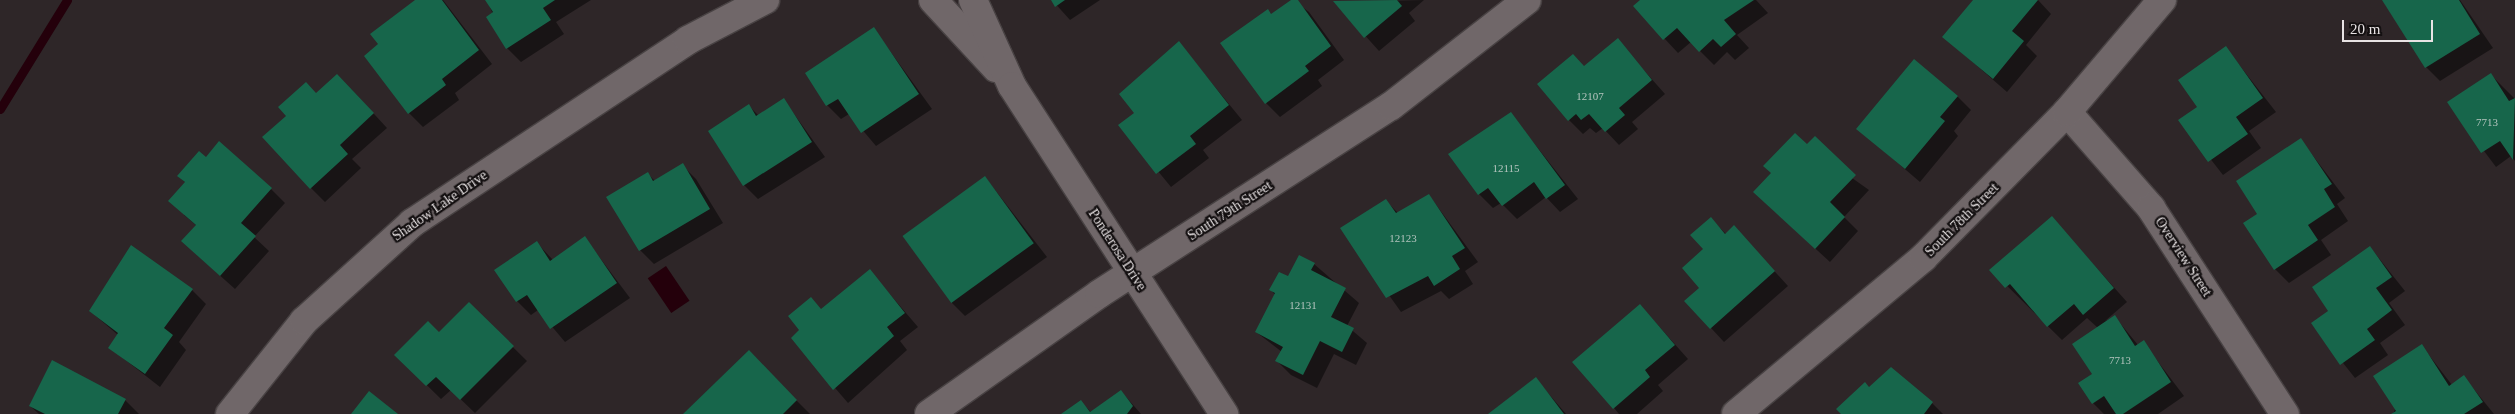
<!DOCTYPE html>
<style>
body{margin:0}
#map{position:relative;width:2515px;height:414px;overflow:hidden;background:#2e2628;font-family:"Times New Roman",serif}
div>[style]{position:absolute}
.water>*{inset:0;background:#24000b;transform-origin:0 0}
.shadow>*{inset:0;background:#0007}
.stream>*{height:9px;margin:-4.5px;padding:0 4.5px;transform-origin:4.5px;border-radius:4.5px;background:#24000b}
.building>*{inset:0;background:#17664b;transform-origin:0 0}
.roads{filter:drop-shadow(1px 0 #484243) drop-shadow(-1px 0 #484243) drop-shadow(0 1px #484243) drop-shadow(0 -1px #484243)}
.street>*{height:28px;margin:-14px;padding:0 14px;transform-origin:14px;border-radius:14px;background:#706769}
span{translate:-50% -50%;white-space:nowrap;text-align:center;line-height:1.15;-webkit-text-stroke:4.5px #141011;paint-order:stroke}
.number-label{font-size:11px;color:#b4c4be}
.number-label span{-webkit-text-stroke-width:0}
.street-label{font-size:14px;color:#e8e3e4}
.scale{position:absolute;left:2342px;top:20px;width:91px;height:22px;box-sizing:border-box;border:2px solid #e8e3e4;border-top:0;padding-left:6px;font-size:15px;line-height:18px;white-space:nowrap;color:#e8e3e4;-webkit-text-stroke:4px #141011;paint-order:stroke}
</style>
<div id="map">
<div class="water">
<i style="left:666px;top:266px;width:42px;height:22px;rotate:56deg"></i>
</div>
<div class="shadow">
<i style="clip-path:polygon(417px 0,443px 0,492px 64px,455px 93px,459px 100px,423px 127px,409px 113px,380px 45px)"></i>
<i style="clip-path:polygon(487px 0,591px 0,556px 22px,564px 34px,521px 62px,507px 48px)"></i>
<i style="clip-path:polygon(1052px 0,1100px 0,1070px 20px)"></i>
<i style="clip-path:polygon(1293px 0,1309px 12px,1344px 60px,1318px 80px,1322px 86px,1280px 117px,1266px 103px,1272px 15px)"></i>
<i style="clip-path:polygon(1424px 0,1409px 13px,1415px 21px,1379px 51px,1335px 2px)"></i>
<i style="clip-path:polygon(1642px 0,1756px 0,1768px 13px,1737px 35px,1749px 48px,1735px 60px,1727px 52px,1714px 65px,1691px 42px,1678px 53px,1635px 7px)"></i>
<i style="clip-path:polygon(1974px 0,2038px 0,2051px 14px,2026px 45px,2037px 56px,2007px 92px,1944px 37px)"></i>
<i style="clip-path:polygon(2384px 0,2460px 0,2493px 48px,2440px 81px,2426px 67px)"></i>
<i style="clip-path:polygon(874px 29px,932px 109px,876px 146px,849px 114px,841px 119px,827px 105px)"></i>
<i style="clip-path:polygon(1617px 40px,1665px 94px,1632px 122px,1638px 129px,1619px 145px,1603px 128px,1596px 133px,1590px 128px,1583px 134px,1569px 120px,1585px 67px)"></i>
<i style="clip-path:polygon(1179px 43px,1242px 120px,1203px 150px,1209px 158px,1171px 187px,1120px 125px,1136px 113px)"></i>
<i style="clip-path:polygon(2226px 48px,2276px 112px,2249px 131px,2261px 148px,2223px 175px,2180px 120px,2198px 107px)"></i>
<i style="clip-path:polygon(2491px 75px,2515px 99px,2515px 161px,2511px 156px,2496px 167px,2448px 103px)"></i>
<i style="clip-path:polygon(351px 89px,387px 128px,352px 159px,361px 168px,325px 202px,311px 188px,288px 116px,316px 95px)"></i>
<i style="clip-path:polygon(1957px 96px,1971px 110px,1954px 131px,1958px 136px,1920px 182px,1858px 129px)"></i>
<i style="clip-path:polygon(784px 100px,825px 157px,758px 199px,744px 185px,749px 106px,759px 116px)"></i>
<i style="clip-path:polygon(1511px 114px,1578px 199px,1560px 212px,1546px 197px,1517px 219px,1501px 203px,1493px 208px,1479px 194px)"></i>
<i style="clip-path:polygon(2301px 140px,2345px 198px,2337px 204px,2348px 221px,2321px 240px,2331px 255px,2289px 283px,2275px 269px,2259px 214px)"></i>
<i style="clip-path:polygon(1807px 146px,1869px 190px,1844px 217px,1858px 231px,1830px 262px,1769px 206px)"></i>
<i style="clip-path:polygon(206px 158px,271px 189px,285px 203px,254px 237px,269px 251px,235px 289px,197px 255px,197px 226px,184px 215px,186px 183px,178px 176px)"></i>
<i style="clip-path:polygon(682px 165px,696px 179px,723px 223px,654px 264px,640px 250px,648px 174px,655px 181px)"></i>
<i style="clip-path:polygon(985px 177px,1047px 257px,965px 316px,951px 302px)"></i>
<i style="clip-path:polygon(1429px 195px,1478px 262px,1465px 271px,1473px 284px,1449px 299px,1441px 291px,1401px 312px,1342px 229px,1386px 201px,1398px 213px)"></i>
<i style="clip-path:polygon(2052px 218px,2127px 302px,2105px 321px,2115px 317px,2138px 345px,2143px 342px,2184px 396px,2158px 414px,2104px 414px,2093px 403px,2098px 328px,2087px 318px,2062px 340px,1991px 270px)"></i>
<i style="clip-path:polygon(1711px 219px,1726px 234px,1734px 227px,1788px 286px,1724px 342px,1711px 328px,1701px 288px)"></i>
<i style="clip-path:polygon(585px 238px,630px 298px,565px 342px,538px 310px,531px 315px,517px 301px,537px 243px,553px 260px)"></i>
<i style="clip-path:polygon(2370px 247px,2405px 291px,2389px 303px,2405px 325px,2380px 343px,2388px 355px,2355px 378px,2312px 324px,2330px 311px)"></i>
<i style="clip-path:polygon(1314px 264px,1359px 303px,1347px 326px,1367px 343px,1356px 365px,1334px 354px,1317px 388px,1291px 375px,1277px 361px,1282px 352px,1256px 332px,1275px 295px,1271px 290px)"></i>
<i style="clip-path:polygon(870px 271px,918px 327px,900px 341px,907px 350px,848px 403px,792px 338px)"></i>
<i style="clip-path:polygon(192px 290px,206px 304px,179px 342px,186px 350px,160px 387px,110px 348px,118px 335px,90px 311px)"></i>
<i style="clip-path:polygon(469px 304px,527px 361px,475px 413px,451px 390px,441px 399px,396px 355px,439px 333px)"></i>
<i style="clip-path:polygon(1640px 305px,1688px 359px,1658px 385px,1663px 391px,1637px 414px,1619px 414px,1614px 408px)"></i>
<i style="clip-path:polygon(2422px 346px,2452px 385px,2464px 377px,2494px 414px,2393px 414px)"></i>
<i style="clip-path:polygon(748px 352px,810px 414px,685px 414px)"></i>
<i style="clip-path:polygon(1536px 379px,1566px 414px,1490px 414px)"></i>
<i style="clip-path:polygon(1870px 388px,1932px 403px,1943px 414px,1842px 414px)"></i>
<i style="clip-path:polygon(1121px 391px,1141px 414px,1063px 414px,1081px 402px,1091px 412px)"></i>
<i style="clip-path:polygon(125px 400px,139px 414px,39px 414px,30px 406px)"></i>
</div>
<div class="stream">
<i style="left:0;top:109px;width:128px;rotate:-58.4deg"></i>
</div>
<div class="building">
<i style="clip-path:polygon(415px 0,442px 0,479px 50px,442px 79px,446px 85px,408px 114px,364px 56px,378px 44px,370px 34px)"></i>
<i style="clip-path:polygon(485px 0,555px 0,543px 8px,551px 20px,506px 49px,486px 17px,493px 12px)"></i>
<i style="clip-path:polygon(1051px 0,1065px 0,1055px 7px)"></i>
<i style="clip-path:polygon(1291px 0,1298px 0,1331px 46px,1305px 66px,1309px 71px,1265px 104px,1220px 43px,1268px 9px,1271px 14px)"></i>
<i style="clip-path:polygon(1397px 0,1402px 6px,1364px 38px,1333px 1px)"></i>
<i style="clip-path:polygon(1640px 0,1754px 0,1724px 20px,1736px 34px,1721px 47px,1713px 39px,1699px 52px,1677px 28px,1663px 40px,1633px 6px)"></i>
<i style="clip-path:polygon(1973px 0,2038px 0,2012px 31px,2024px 41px,1993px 79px,1942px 37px)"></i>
<i style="clip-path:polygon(2382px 0,2459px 0,2480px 34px,2425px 68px)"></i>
<i style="clip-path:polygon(874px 27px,919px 94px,861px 133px,838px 99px,826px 106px,805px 73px)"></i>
<i style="clip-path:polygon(1618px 38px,1652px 80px,1619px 108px,1625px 115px,1605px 132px,1589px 114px,1581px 120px,1576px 114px,1568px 121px,1537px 84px,1573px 54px,1584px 66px)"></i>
<i style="clip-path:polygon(1179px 41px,1229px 105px,1190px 136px,1196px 144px,1156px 174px,1118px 125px,1134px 113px,1119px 94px)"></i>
<i style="clip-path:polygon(2226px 46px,2263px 98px,2236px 117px,2248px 134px,2208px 162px,2178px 120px,2197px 107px,2178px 80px)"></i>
<i style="clip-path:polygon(1914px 59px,1958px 96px,1940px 117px,1945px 121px,1905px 169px,1856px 129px)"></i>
<i style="clip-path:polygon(2491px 73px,2509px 101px,2515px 98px,2513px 160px,2500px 141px,2481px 153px,2447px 102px)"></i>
<i style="clip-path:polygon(337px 74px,374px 113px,340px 145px,348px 154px,310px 189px,262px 137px,286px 116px,278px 107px,306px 82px,316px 93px)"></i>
<i style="clip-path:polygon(784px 98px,812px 142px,743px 186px,708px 131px,749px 104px,756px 116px)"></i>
<i style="clip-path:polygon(1511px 112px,1565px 185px,1546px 199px,1534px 182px,1502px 206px,1488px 188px,1478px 195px,1448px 154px)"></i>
<i style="clip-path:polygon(1795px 133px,1807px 144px,1815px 136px,1856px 175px,1830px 202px,1845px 217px,1815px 249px,1753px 192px,1771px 173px,1763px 166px)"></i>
<i style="clip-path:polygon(2301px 138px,2332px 184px,2324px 189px,2335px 207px,2308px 225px,2318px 240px,2274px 270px,2243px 223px,2257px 214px,2236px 181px)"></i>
<i style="clip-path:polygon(219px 141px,272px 188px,241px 223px,256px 236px,220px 276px,181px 241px,196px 225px,168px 201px,185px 182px,177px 176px,199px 151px,206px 157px)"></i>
<i style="clip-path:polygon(683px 163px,710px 209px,639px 251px,606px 197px,648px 172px,653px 181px)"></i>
<i style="left:985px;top:176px;width:83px;height:102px;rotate:54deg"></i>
<i style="clip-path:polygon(1429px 194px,1465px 248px,1452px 256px,1460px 269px,1434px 286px,1428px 276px,1386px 298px,1340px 228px,1386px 199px,1396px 213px)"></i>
<i style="clip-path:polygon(2052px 216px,2114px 288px,2083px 315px,2074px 304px,2047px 327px,2010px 284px,2005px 288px,1989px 270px)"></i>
<i style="clip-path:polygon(1711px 217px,1725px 234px,1734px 225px,1775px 271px,1710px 329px,1684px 301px,1699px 288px,1682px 268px,1703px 249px,1690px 235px)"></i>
<i style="clip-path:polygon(585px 236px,617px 283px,550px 329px,527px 295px,516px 302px,494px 270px,537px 241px,550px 261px)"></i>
<i style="clip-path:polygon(131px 245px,193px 289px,164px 328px,173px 335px,145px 374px,108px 348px,118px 333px,89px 311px)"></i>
<i style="clip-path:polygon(2370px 246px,2392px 277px,2376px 288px,2392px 310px,2367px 329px,2375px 340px,2340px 365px,2311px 323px,2328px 311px,2312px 287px)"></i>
<i style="clip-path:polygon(1299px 255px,1315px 263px,1311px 270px,1346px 288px,1331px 317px,1354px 328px,1342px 352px,1320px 341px,1303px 375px,1275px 361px,1283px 347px,1255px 332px,1275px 293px,1269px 290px,1279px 272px,1288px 276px)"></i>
<i style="clip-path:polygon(870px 269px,905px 313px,887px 327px,894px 336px,833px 390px,791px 338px,799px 330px,788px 316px,811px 297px,821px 309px)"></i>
<i style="clip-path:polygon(469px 302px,514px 346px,460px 400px,436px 377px,426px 386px,394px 355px,428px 321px,439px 332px)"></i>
<i style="clip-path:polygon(1640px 304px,1675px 345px,1645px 370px,1650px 377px,1613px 409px,1572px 362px)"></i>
<i style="clip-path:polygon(2115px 315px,2135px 346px,2144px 340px,2171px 382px,2123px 414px,2116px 414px,2104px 396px,2092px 404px,2078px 383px,2092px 374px,2072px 344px)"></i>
<i style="clip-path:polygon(2422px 344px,2449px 386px,2464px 375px,2483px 402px,2464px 414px,2391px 414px,2396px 411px,2373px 376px)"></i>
<i style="clip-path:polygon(749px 350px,797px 400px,783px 414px,683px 414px)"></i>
<i style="clip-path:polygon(52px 360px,126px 399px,118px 414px,45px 414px,29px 406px)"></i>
<i style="clip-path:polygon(1891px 367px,1933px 402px,1924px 414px,1841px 414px,1836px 409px,1865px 382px,1869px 387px)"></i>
<i style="clip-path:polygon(1536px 377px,1564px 414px,1488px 414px)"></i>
<i style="clip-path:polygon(1121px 390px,1133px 406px,1127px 414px,1061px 414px,1081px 400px,1090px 412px)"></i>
<i style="clip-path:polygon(369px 391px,398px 414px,351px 414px)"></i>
</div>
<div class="roads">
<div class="street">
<i style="left:933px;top:0;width:93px;rotate:47.2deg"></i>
<i style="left:973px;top:0;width:94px;rotate:65.6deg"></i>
<i style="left:1012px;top:86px;width:391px;rotate:57.1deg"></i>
<i style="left:2067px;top:112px;width:128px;rotate:48.8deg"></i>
<i style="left:2151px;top:208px;width:246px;rotate:57deg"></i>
<i style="left:230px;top:414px;width:119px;rotate:-51.5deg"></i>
<i style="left:304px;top:321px;width:146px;rotate:-42.2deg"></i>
<i style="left:412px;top:223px;width:331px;rotate:-33.5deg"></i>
<i style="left:688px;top:40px;width:87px;rotate:-27.5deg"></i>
<i style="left:929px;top:414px;width:208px;rotate:-35.2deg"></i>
<i style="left:1099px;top:294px;width:347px;rotate:-32.8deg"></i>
<i style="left:1391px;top:106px;width:172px;rotate:-37.9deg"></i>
<i style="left:1736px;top:414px;width:244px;rotate:-39.8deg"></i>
<i style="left:1923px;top:258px;width:205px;rotate:-45.4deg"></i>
<i style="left:2067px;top:112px;width:147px;rotate:-49.7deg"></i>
</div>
</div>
<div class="number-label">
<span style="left:1590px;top:96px">12107</span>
<span style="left:2487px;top:122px">7713</span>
<span style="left:1506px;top:168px">12115</span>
<span style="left:1403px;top:238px">12123</span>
<span style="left:1303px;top:305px">12131</span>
<span style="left:2120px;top:360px">7713</span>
</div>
<div class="street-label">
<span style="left:440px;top:206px;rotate:-35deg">Shadow Lake Drive</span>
<span style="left:1230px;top:211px;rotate:-33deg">South 79th Street</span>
<span style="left:1962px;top:220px;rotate:-45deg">South 78th Street</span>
<span style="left:1117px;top:250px;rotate:57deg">Ponderosa Drive</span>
<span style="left:2183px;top:257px;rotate:57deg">Overview Street</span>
</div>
<div class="scale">20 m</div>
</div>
